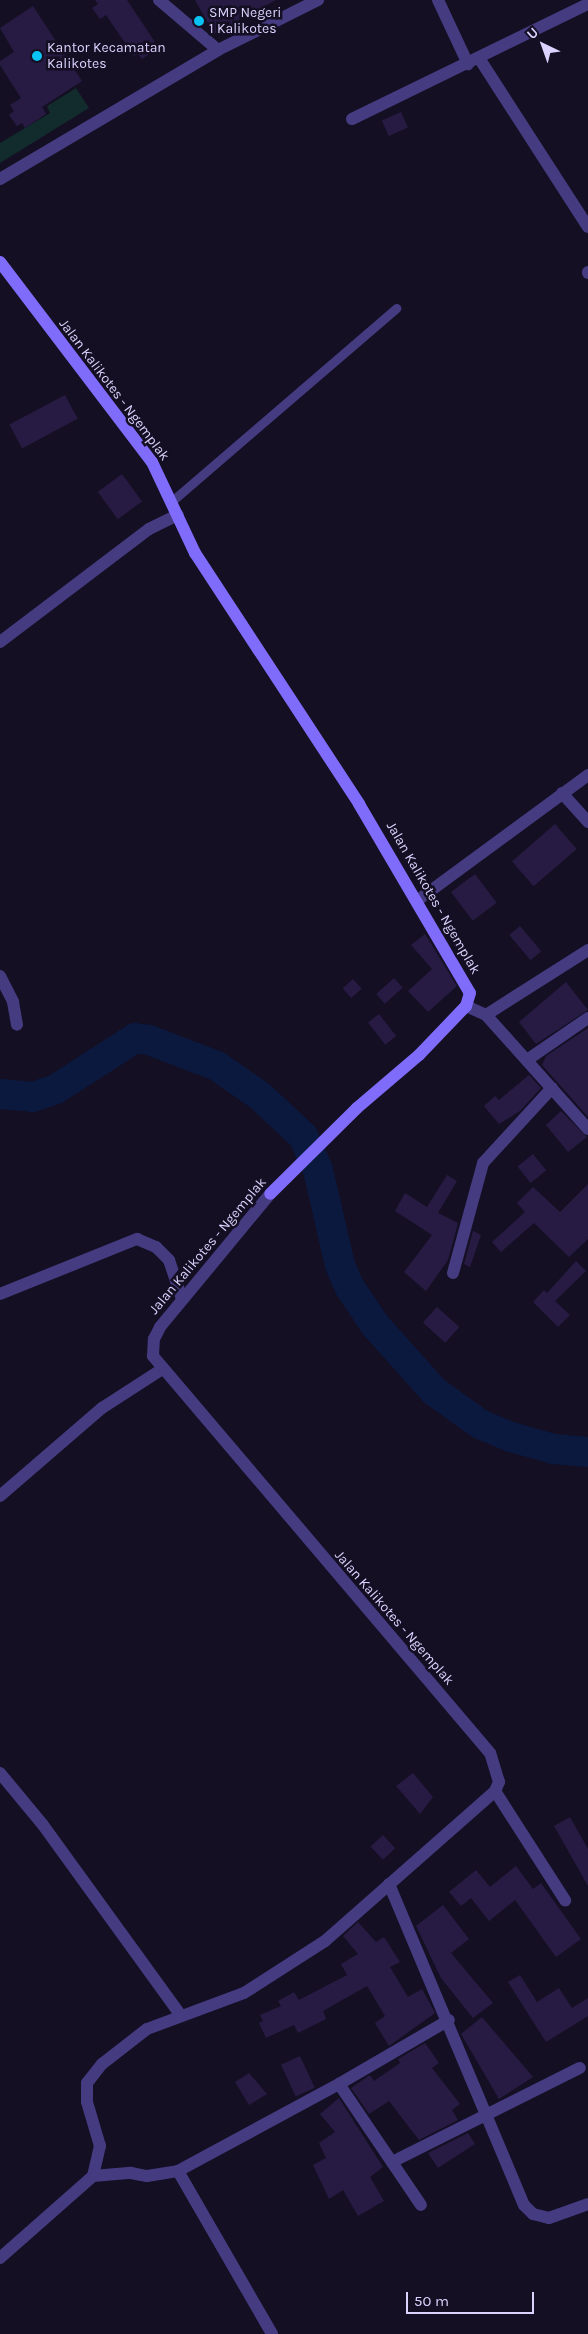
<!DOCTYPE html>
<style>
body{margin:0}
#map{position:relative;width:588px;height:2334px;overflow:hidden;background:#140f23;font-family:Karla,sans-serif}
div>[style]{position:absolute}
.green>*{inset:0;background:#122b2c}
.river>*{height:30px;margin:-15px;padding:0 15px;transform-origin:15px;border-radius:15px;background:#0b193f}
.building>*{inset:0;background:#281b43;transform-origin:0 0}
.service>*{height:9px;margin:-4.5px;padding:0 4.5px;transform-origin:4.5px;border-radius:4.5px;background:#453b80}
.minor>*{height:12px;margin:-6px;padding:0 6px;transform-origin:6px;border-radius:6px;background:#453b80}
.tertiary>*{height:12px;margin:-6px;padding:0 6px;transform-origin:6px;border-radius:6px;background:#453b80}
.secondary>*{height:12px;margin:-6px;padding:0 6px;transform-origin:6px;border-radius:6px;background:#7f6cfa}
.dots>*{width:14px;height:14px;translate:-50% -50%;box-sizing:border-box;border:2px solid #140f23;border-radius:50%}
span{translate:-50% -50%;white-space:nowrap;text-align:center;line-height:1.15;-webkit-text-stroke:5px #140f23;paint-order:stroke}
.poi-label{font-size:14px;color:#dbd2fe}
.left{translate:0 -50%;text-align:left}
.street-label{font-size:14px;color:#dbd2fe}
.north{position:absolute;left:518px;top:20px;width:50px;height:50px;-webkit-text-stroke:4px #140f23;paint-order:stroke;rotate:318deg;font-size:14px;font-weight:700;line-height:20px;text-align:center;color:#dbd2fe}
.north::after{content:'';display:block;margin:auto;width:18px;height:22px;background:#dbd2fe;clip-path:polygon(50% 0,100% 100%,50% 72%,0 100%)}
.scale{position:absolute;left:406px;top:2292px;width:128px;height:22px;box-sizing:border-box;border:2px solid #dbd2fe;border-top:0;padding-left:6px;font-size:15px;line-height:18px;white-space:nowrap;color:#dbd2fe;-webkit-text-stroke:4px #140f23;paint-order:stroke}
</style>
<div id="map">
<div class="green">
<i style="clip-path:polygon(76px 88px,89px 108px,0 163px,0 143px,50px 113px,47px 106px)"></i>
</div>
<div class="river">
<i style="left:0;top:1094px;width:33px;rotate:5deg"></i>
<i style="left:33px;top:1097px;width:24px;rotate:-19deg"></i>
<i style="left:56px;top:1089px;width:94px;rotate:-32.8deg"></i>
<i style="left:135px;top:1038px;width:14px;rotate:8deg"></i>
<i style="left:149px;top:1040px;width:73px;rotate:20.9deg"></i>
<i style="left:217px;top:1066px;width:52px;rotate:34.9deg"></i>
<i style="left:260px;top:1096px;width:59px;rotate:42.9deg"></i>
<i style="left:303px;top:1136px;width:37px;rotate:66deg"></i>
<i style="left:318px;top:1170px;width:98px;rotate:77deg"></i>
<i style="left:340px;top:1265px;width:23px;rotate:67deg"></i>
<i style="left:349px;top:1286px;width:47px;rotate:56.3deg"></i>
<i style="left:375px;top:1325px;width:89px;rotate:48.2deg"></i>
<i style="left:434px;top:1391px;width:57px;rotate:35.7deg"></i>
<i style="left:480px;top:1424px;width:34px;rotate:23deg"></i>
<i style="left:511px;top:1437px;width:45px;rotate:15.6deg"></i>
<i style="left:554px;top:1449px;width:34px;rotate:5deg"></i>
</div>
<div class="building">
<i style="clip-path:polygon(95px 0,127px 0,155px 42px,150px 46px,154px 51px,142px 59px,138px 54px,134px 56px,106px 15px,100px 19px,92px 8px,98px 4px)"></i>
<i style="clip-path:polygon(195px 0,276px 0,214px 34px)"></i>
<i style="clip-path:polygon(33px 6px,82px 81px,42px 107px,46px 114px,25px 128px,22px 123px,17px 126px,9px 115px,14px 111px,10px 105px,21px 98px,0 65px,0 61px,14px 52px,0 28px)"></i>
<i style="left:401px;top:112px;width:17px;height:21px;rotate:66deg"></i>
<i style="left:65px;top:395px;width:27px;height:63px;rotate:62deg"></i>
<i style="left:122px;top:474px;width:34px;height:30px;rotate:54deg"></i>
<i style="left:555px;top:824px;width:33px;height:57px;rotate:49deg"></i>
<i style="left:475px;top:874px;width:36px;height:30px;rotate:53deg"></i>
<i style="left:520px;top:926px;width:33px;height:14px;rotate:50deg"></i>
<i style="clip-path:polygon(425px 934px,457px 986px,428px 1012px,408px 991px,432px 969px,411px 945px)"></i>
<i style="left:394px;top:978px;width:13px;height:24px;rotate:48deg"></i>
<i style="left:353px;top:979px;width:13px;height:14px;rotate:48deg"></i>
<i style="clip-path:polygon(566px 982px,588px 1010px,536px 1044px,519px 1022px)"></i>
<i style="left:379px;top:1014px;width:28px;height:14px;rotate:52deg"></i>
<i style="clip-path:polygon(588px 1028px,588px 1117px,542px 1065px,546px 1056px)"></i>
<i style="clip-path:polygon(529px 1075px,541px 1088px,520px 1111px,499px 1124px,484px 1106px,495px 1096px,499px 1100px)"></i>
<i style="clip-path:polygon(561px 1111px,587px 1137px,568px 1152px,546px 1125px)"></i>
<i style="left:533px;top:1154px;width:21px;height:20px;rotate:51deg"></i>
<i style="clip-path:polygon(447px 1175px,457px 1181px,438px 1213px,458px 1223px,448px 1260px,426px 1291px,404px 1272px,432px 1235px,395px 1211px,405px 1193px,427px 1207px)"></i>
<i style="clip-path:polygon(588px 1184px,588px 1239px,569px 1257px,534px 1223px,501px 1252px,492px 1242px,525px 1212px,517px 1203px,533px 1187px,560px 1212px)"></i>
<i style="clip-path:polygon(473px 1231px,481px 1235px,470px 1267px,464px 1264px)"></i>
<i style="clip-path:polygon(576px 1261px,586px 1271px,555px 1301px,570px 1315px,558px 1327px,533px 1302px,544px 1290px,547px 1293px)"></i>
<i style="left:437px;top:1307px;width:30px;height:21px;rotate:42deg"></i>
<i style="clip-path:polygon(413px 1773px,433px 1797px,420px 1814px,396px 1786px)"></i>
<i style="clip-path:polygon(570px 1817px,588px 1849px,588px 1886px,554px 1826px)"></i>
<i style="left:383px;top:1835px;width:18px;height:17px;rotate:47deg"></i>
<i style="clip-path:polygon(516px 1866px,533px 1889px,541px 1883px,581px 1939px,556px 1957px,515px 1900px,489px 1921px,471px 1898px,461px 1906px,449px 1892px,476px 1870px,490px 1887px)"></i>
<i style="clip-path:polygon(443px 1905px,469px 1939px,451px 1953px,493px 2003px,473px 2018px,441px 1978px,416px 1926px)"></i>
<i style="clip-path:polygon(358px 1922px,376px 1942px,384px 1937px,400px 1962px,390px 1967px,408px 1997px,422px 1989px,435px 2013px,389px 2046px,375px 2023px,385px 2016px,367px 1986px,323px 2011px,326px 2019px,298px 2033px,294px 2025px,266px 2038px,259px 2023px,263px 2021px,260px 2015px,281px 2006px,278px 2001px,294px 1992px,299px 2000px,347px 1975px,341px 1964px,358px 1954px,343px 1936px)"></i>
<i style="clip-path:polygon(520px 1975px,537px 2002px,559px 1988px,572px 2008px,588px 1998px,588px 2016px,546px 2042px,508px 1982px)"></i>
<i style="clip-path:polygon(482px 2017px,533px 2077px,499px 2099px,461px 2034px)"></i>
<i style="clip-path:polygon(425px 2043px,439px 2063px,432px 2068px,460px 2104px,452px 2110px,458px 2120px,419px 2140px,389px 2101px,369px 2114px,351px 2088px,370px 2075px,374px 2081px,400px 2063px,398px 2059px)"></i>
<i style="left:300px;top:2056px;width:35px;height:21px;rotate:65deg"></i>
<i style="clip-path:polygon(249px 2073px,267px 2094px,249px 2105px,235px 2082px)"></i>
<i style="clip-path:polygon(339px 2098px,383px 2167px,370px 2177px,384px 2201px,358px 2216px,343px 2190px,329px 2199px,313px 2165px,326px 2158px,319px 2143px,335px 2132px,320px 2114px)"></i>
<i style="clip-path:polygon(468px 2133px,475px 2144px,438px 2168px,428px 2153px)"></i>
</div>
<div class="service">
<i style="left:172px;top:501px;width:296px;rotate:-40.7deg"></i>
</div>
<div class="minor">
<i style="left:159px;top:0;width:77px;rotate:40.3deg"></i>
<i style="left:438px;top:0;width:71px;rotate:64.9deg"></i>
<i style="left:479px;top:58px;width:201px;rotate:57.2deg"></i>
<i style="left:352px;top:119px;width:263px;rotate:-26deg"></i>
<i style="left:0;top:179px;width:253px;rotate:-30.6deg"></i>
<i style="left:218px;top:50px;width:112px;rotate:-26.6deg"></i>
<i style="left:588px;top:272px;width:1px;rotate:90deg"></i>
<i style="left:0;top:642px;width:187px;rotate:-37.2deg"></i>
<i style="left:149px;top:529px;width:32px;rotate:-26deg"></i>
<i style="left:562px;top:793px;width:39px;rotate:48deg"></i>
<i style="left:418px;top:900px;width:211px;rotate:-36.3deg"></i>
<i style="left:0;top:976px;width:29px;rotate:63deg"></i>
<i style="left:13px;top:1002px;width:23px;rotate:80deg"></i>
<i style="left:466px;top:1006px;width:22px;rotate:24deg"></i>
<i style="left:486px;top:1015px;width:153px;rotate:48.2deg"></i>
<i style="left:486px;top:1015px;width:121px;rotate:-32.5deg"></i>
<i style="left:527px;top:1060px;width:74px;rotate:-34.5deg"></i>
<i style="left:453px;top:1273px;width:114px;rotate:-74.7deg"></i>
<i style="left:483px;top:1163px;width:102px;rotate:-47.4deg"></i>
<i style="left:0;top:1294px;width:148px;rotate:-21.9deg"></i>
<i style="left:137px;top:1239px;width:21px;rotate:23deg"></i>
<i style="left:156px;top:1247px;width:18px;rotate:45deg"></i>
<i style="left:169px;top:1260px;width:41px;rotate:71.6deg"></i>
<i style="left:0;top:1773px;width:67px;rotate:50.4deg"></i>
<i style="left:43px;top:1825px;width:233px;rotate:54.1deg"></i>
<i style="left:495px;top:1791px;width:130px;rotate:57.3deg"></i>
<i style="left:389px;top:1884px;width:348px;rotate:67.2deg"></i>
<i style="left:524px;top:2205px;width:13px;rotate:45deg"></i>
<i style="left:533px;top:2214px;width:16px;rotate:14deg"></i>
<i style="left:549px;top:2218px;width:41px;rotate:-19.7deg"></i>
<i style="left:339px;top:2084px;width:146px;rotate:55.9deg"></i>
<i style="left:392px;top:2162px;width:210px;rotate:-26.6deg"></i>
<i style="left:178px;top:2171px;width:188px;rotate:60deg"></i>
<i style="left:93px;top:2176px;width:38px;rotate:-5deg"></i>
<i style="left:131px;top:2173px;width:16px;rotate:11deg"></i>
<i style="left:147px;top:2176px;width:31px;rotate:-9deg"></i>
<i style="left:178px;top:2171px;width:183px;rotate:-28.4deg"></i>
<i style="left:339px;top:2084px;width:127px;rotate:-30.2deg"></i>
</div>
<div class="tertiary">
<i style="left:0;top:1496px;width:135px;rotate:-40.8deg"></i>
<i style="left:102px;top:1408px;width:70px;rotate:-32.8deg"></i>
<i style="left:0;top:2258px;width:124px;rotate:-41.4deg"></i>
<i style="left:93px;top:2176px;width:31px;rotate:-77deg"></i>
<i style="left:100px;top:2146px;width:46px;rotate:-106.5deg"></i>
<i style="left:87px;top:2102px;width:19px;rotate:-90deg"></i>
<i style="left:87px;top:2083px;width:24px;rotate:-52deg"></i>
<i style="left:102px;top:2064px;width:57px;rotate:-37.9deg"></i>
<i style="left:147px;top:2029px;width:103px;rotate:-20.4deg"></i>
<i style="left:244px;top:1993px;width:96px;rotate:-32.7deg"></i>
<i style="left:325px;top:1941px;width:227px;rotate:-41.4deg"></i>
<i style="left:495px;top:1791px;width:10px;rotate:-66deg"></i>
<i style="left:499px;top:1782px;width:30px;rotate:-107deg"></i>
<i style="left:490px;top:1753px;width:521px;rotate:-130.33deg"></i>
<i style="left:153px;top:1356px;width:17px;rotate:-87deg"></i>
<i style="left:154px;top:1339px;width:13px;rotate:-63deg"></i>
<i style="left:160px;top:1327px;width:173px;rotate:-50.4deg"></i>
</div>
<div class="secondary">
<i style="left:0;top:262px;width:251px;rotate:52.8deg"></i>
<i style="left:152px;top:462px;width:101px;rotate:64.7deg"></i>
<i style="left:195px;top:553px;width:300px;rotate:56.8deg"></i>
<i style="left:359px;top:804px;width:219px;rotate:59.6deg"></i>
<i style="left:470px;top:993px;width:14px;rotate:107deg"></i>
<i style="left:466px;top:1006px;width:68px;rotate:133.8deg"></i>
<i style="left:419px;top:1055px;width:82px;rotate:139.5deg"></i>
<i style="left:357px;top:1108px;width:122px;rotate:135.3deg"></i>
</div>
<div class="dots">
<i style="left:199px;top:21px;background:#08c3f3"></i>
<i style="left:37px;top:56px;background:#08c3f3"></i>
</div>
<div class="poi-label">
<span class="left" style="left:209px;top:21px">SMP Negeri<br>1 Kalikotes</span>
<span class="left" style="left:47px;top:56px">Kantor Kecamatan<br>Kalikotes</span>
</div>
<div class="street-label">
<span style="left:114px;top:390px;rotate:53deg">Jalan Kalikotes - Ngemplak</span>
<span style="left:433px;top:898px;rotate:60deg">Jalan Kalikotes - Ngemplak</span>
<span style="left:208px;top:1246px;rotate:-50deg">Jalan Kalikotes - Ngemplak</span>
<span style="left:394px;top:1618px;rotate:49deg">Jalan Kalikotes - Ngemplak</span>
</div>
<div class="north">U</div>
<div class="scale">50 m</div>
</div>
